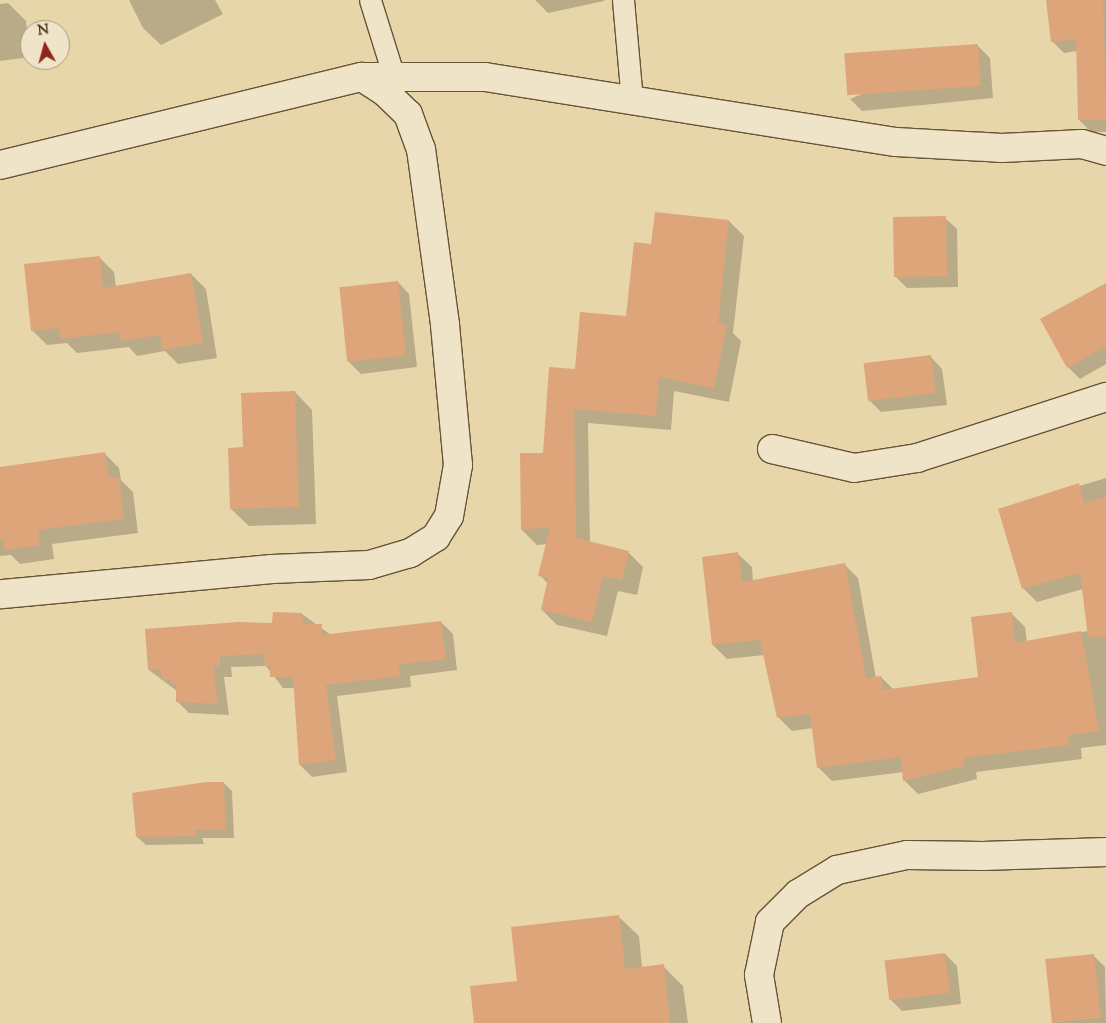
<!DOCTYPE html>
<style>
body{margin:0}
#map{position:relative;width:1106px;height:1023px;overflow:hidden;background:#e8d6ab;font-family:"Sorts Mill Goudy",serif}
div>[style]{position:absolute}
.shadow>*{inset:0;background:#0003}
.building>*{inset:0;background:#dea57a;transform-origin:0 0}
.roads{filter:drop-shadow(1px 0 #695235) drop-shadow(-1px 0 #695235) drop-shadow(0 1px #695235) drop-shadow(0 -1px #695235)}
.service>*{height:21px;margin:-10.5px;padding:0 10.5px;transform-origin:10.5px;border-radius:10.5px;background:#f0e4c8}
.minor>*{height:28px;margin:-14px;padding:0 14px;transform-origin:14px;border-radius:14px;background:#f0e4c8}
span{translate:-50% -50%;white-space:nowrap;text-align:center;line-height:1.15;-webkit-text-stroke:4px #f0e4c8;paint-order:stroke}
.north{position:absolute;left:20px;top:20px;width:50px;height:50px;box-sizing:border-box;background:#f0e4c8;border:1px solid #a9987e;border-radius:50%;rotate:353deg;font-size:14px;font-weight:700;line-height:20px;text-align:center;color:#3f260e}
.north::after{content:'';display:block;margin:auto;width:18px;height:22px;background:#8f2418;clip-path:polygon(50% 0,100% 100%,50% 72%,0 100%)}
</style>
<div id="map">
<div class="shadow">
<i style="clip-path:polygon(129px 0,215px 0,223px 14px,161px 45px,143px 28px)"></i>
<i style="clip-path:polygon(535px 0,604px 0,604px 1px,548px 13px)"></i>
<i style="clip-path:polygon(1047px 0,1106px 0,1106px 132px,1091px 132px,1079px 120px,1077px 51px,1064px 53px,1052px 41px)"></i>
<i style="clip-path:polygon(8px 3px,26px 21px,30px 57px,0 61px,0 4px)"></i>
<i style="clip-path:polygon(978px 46px,990px 58px,993px 98px,862px 111px,850px 99px)"></i>
<i style="clip-path:polygon(945px 218px,957px 229px,958px 287px,907px 288px,895px 276px)"></i>
<i style="clip-path:polygon(729px 221px,744px 236px,733px 333px,741px 341px,729px 402px,674px 391px,671px 430px,588px 423px,590px 543px,628px 552px,643px 567px,637px 595px,618px 591px,607px 636px,557px 625px,542px 610px,548px 584px,540px 575px,548px 544px,537px 545px,522px 530px,521px 454px,544px 454px,577px 370px,627px 317px,652px 245px)"></i>
<i style="clip-path:polygon(99px 257px,114px 272px,116px 287px,191px 274px,206px 289px,217px 358px,178px 364px,165px 351px,137px 356px,129px 347px,77px 353px,67px 343px,47px 345px,32px 330px)"></i>
<i style="clip-path:polygon(398px 282px,409px 294px,417px 367px,361px 374px,349px 362px)"></i>
<i style="clip-path:polygon(1106px 290px,1106px 364px,1080px 379px,1068px 367px)"></i>
<i style="clip-path:polygon(931px 357px,942px 369px,947px 405px,881px 412px,869px 400px)"></i>
<i style="clip-path:polygon(295px 392px,312px 410px,316px 524px,249px 526px,231px 509px,244px 449px)"></i>
<i style="clip-path:polygon(105px 454px,119px 468px,121px 480px,133px 492px,138px 533px,52px 544px,54px 559px,20px 564px,11px 555px,0 556px,0 468px)"></i>
<i style="clip-path:polygon(1106px 478px,1106px 745px,1081px 748px,1082px 759px,976px 772px,977px 779px,918px 794px,904px 780px,904px 772px,832px 781px,818px 767px,813px 728px,792px 731px,778px 717px,765px 655px,727px 659px,713px 645px,704px 558px,738px 554px,752px 567px,753px 582px,844px 564px,858px 578px,876px 678px,881px 677px,894px 690px,980px 678px,1011px 613px,1025px 627px,1027px 642px,1088px 631px,1083px 589px,1037px 602px,1023px 588px,1000px 510px)"></i>
<i style="clip-path:polygon(302px 614px,331px 635px,441px 622px,453px 634px,457px 670px,410px 676px,411px 687px,337px 696px,347px 772px,312px 777px,300px 765px,295px 688px,283px 688px,266px 666px,231px 667px,232px 677px,224px 677px,229px 715px,189px 713px,178px 702px,177px 691px,149px 670px)"></i>
<i style="clip-path:polygon(224px 783px,232px 791px,234px 838px,202px 838px,204px 844px,146px 845px,137px 837px)"></i>
<i style="clip-path:polygon(618px 916px,639px 936px,642px 968px,663px 966px,683px 986px,688px 1023px,475px 1023px,518px 982px)"></i>
<i style="clip-path:polygon(945px 954px,957px 966px,961px 1004px,902px 1011px,890px 999px)"></i>
<i style="clip-path:polygon(1093px 955px,1105px 967px,1106px 1023px,1053px 1023px,1046px 960px)"></i>
</div>
<div class="building">
<i style="clip-path:polygon(1046px 0,1103px 0,1106px 120px,1078px 120px,1076px 39px,1051px 42px)"></i>
<i style="left:978px;top:44px;width:42px;height:134px;rotate:86deg"></i>
<i style="clip-path:polygon(655px 212px,729px 220px,718px 323px,727px 325px,714px 388px,659px 377px,656px 416px,574px 409px,576px 538px,629px 551px,622px 580px,603px 576px,592px 622px,541px 610px,548px 578px,538px 576px,550px 527px,521px 530px,520px 453px,543px 453px,549px 367px,575px 369px,580px 312px,626px 316px,634px 242px,651px 244px)"></i>
<i style="left:946px;top:216px;width:60px;height:53px;rotate:89deg"></i>
<i style="clip-path:polygon(100px 256px,103px 288px,191px 273px,203px 343px,162px 350px,160px 335px,121px 341px,119px 332px,61px 339px,59px 328px,31px 331px,24px 264px)"></i>
<i style="left:398px;top:281px;width:75px;height:59px;rotate:84deg"></i>
<i style="clip-path:polygon(1106px 283px,1106px 346px,1067px 368px,1040px 319px)"></i>
<i style="left:931px;top:355px;width:38px;height:68px;rotate:83deg"></i>
<i style="clip-path:polygon(295px 391px,299px 507px,230px 509px,228px 448px,243px 447px,241px 393px)"></i>
<i style="clip-path:polygon(105px 452px,109px 478px,119px 476px,124px 519px,38px 530px,40px 545px,4px 550px,3px 540px,0 540px,0 467px)"></i>
<i style="clip-path:polygon(1079px 483px,1084px 503px,1106px 497px,1106px 636px,1088px 637px,1080px 573px,1022px 589px,998px 509px)"></i>
<i style="clip-path:polygon(738px 552px,742px 582px,845px 563px,866px 678px,881px 676px,883px 690px,978px 677px,971px 617px,1012px 612px,1015px 643px,1081px 631px,1099px 731px,1068px 735px,1069px 745px,963px 758px,964px 766px,903px 781px,901px 757px,817px 768px,810px 714px,777px 718px,760px 640px,712px 645px,702px 557px)"></i>
<i style="clip-path:polygon(273px 612px,302px 613px,303px 624px,322px 624px,321px 635px,441px 621px,446px 659px,399px 664px,400px 676px,326px 685px,336px 760px,299px 765px,293px 677px,270px 677px,270px 666px,265px 666px,264px 654px,220px 656px,220px 666px,213px 666px,218px 704px,176px 702px,176px 684px,171px 684px,171px 680px,161px 680px,161px 669px,148px 670px,145px 629px,238px 622px,272px 623px)"></i>
<i style="clip-path:polygon(206px 782px,224px 782px,226px 830px,195px 830px,196px 836px,136px 837px,132px 793px)"></i>
<i style="clip-path:polygon(619px 915px,625px 969px,664px 964px,670px 1023px,474px 1023px,470px 986px,517px 981px,511px 927px)"></i>
<i style="left:945px;top:953px;width:40px;height:61px;rotate:83deg"></i>
<i style="left:1094px;top:954px;width:64px;height:49px;rotate:84deg"></i>
</div>
<div class="roads">
<div class="service">
<i style="left:370px;top:0;width:81px;rotate:72.7deg"></i>
<i style="left:623px;top:0;width:100px;rotate:84.9deg"></i>
</div>
<div class="minor">
<i style="left:362px;top:77px;width:123px"></i>
<i style="left:485px;top:77px;width:416px;rotate:9deg"></i>
<i style="left:896px;top:142px;width:106px;rotate:3.2deg"></i>
<i style="left:1002px;top:148px;width:80px;rotate:-2.9deg"></i>
<i style="left:1082px;top:144px;width:25px;rotate:16deg"></i>
<i style="left:0;top:165px;width:373px;rotate:-13.7deg"></i>
<i style="left:362px;top:77px;width:27px;rotate:33deg"></i>
<i style="left:385px;top:92px;width:32px;rotate:44deg"></i>
<i style="left:408px;top:114px;width:37px;rotate:70deg"></i>
<i style="left:421px;top:149px;width:178px;rotate:82.2deg"></i>
<i style="left:445px;top:325px;width:141px;rotate:84.7deg"></i>
<i style="left:458px;top:465px;width:52px;rotate:100deg"></i>
<i style="left:449px;top:516px;width:25px;rotate:122deg"></i>
<i style="left:436px;top:537px;width:31px;rotate:148deg"></i>
<i style="left:410px;top:553px;width:43px;rotate:163.7deg"></i>
<i style="left:369px;top:565px;width:97px;rotate:177.6deg"></i>
<i style="left:272px;top:569px;width:273px;rotate:174.7deg"></i>
<i style="left:772px;top:449px;width:84px;rotate:13deg"></i>
<i style="left:854px;top:468px;width:64px;rotate:-9deg"></i>
<i style="left:917px;top:458px;width:199px;rotate:-17.9deg"></i>
<i style="left:767px;top:1023px;width:49px;rotate:-99.5deg"></i>
<i style="left:759px;top:975px;width:54px;rotate:-78.3deg"></i>
<i style="left:770px;top:922px;width:40px;rotate:-45deg"></i>
<i style="left:798px;top:894px;width:46px;rotate:-31.6deg"></i>
<i style="left:837px;top:870px;width:72px;rotate:-12.1deg"></i>
<i style="left:907px;top:855px;width:76px;rotate:0.8deg"></i>
<i style="left:983px;top:856px;width:123px;rotate:-1.9deg"></i>
</div>
</div>
<div class="north">N</div>
</div>
